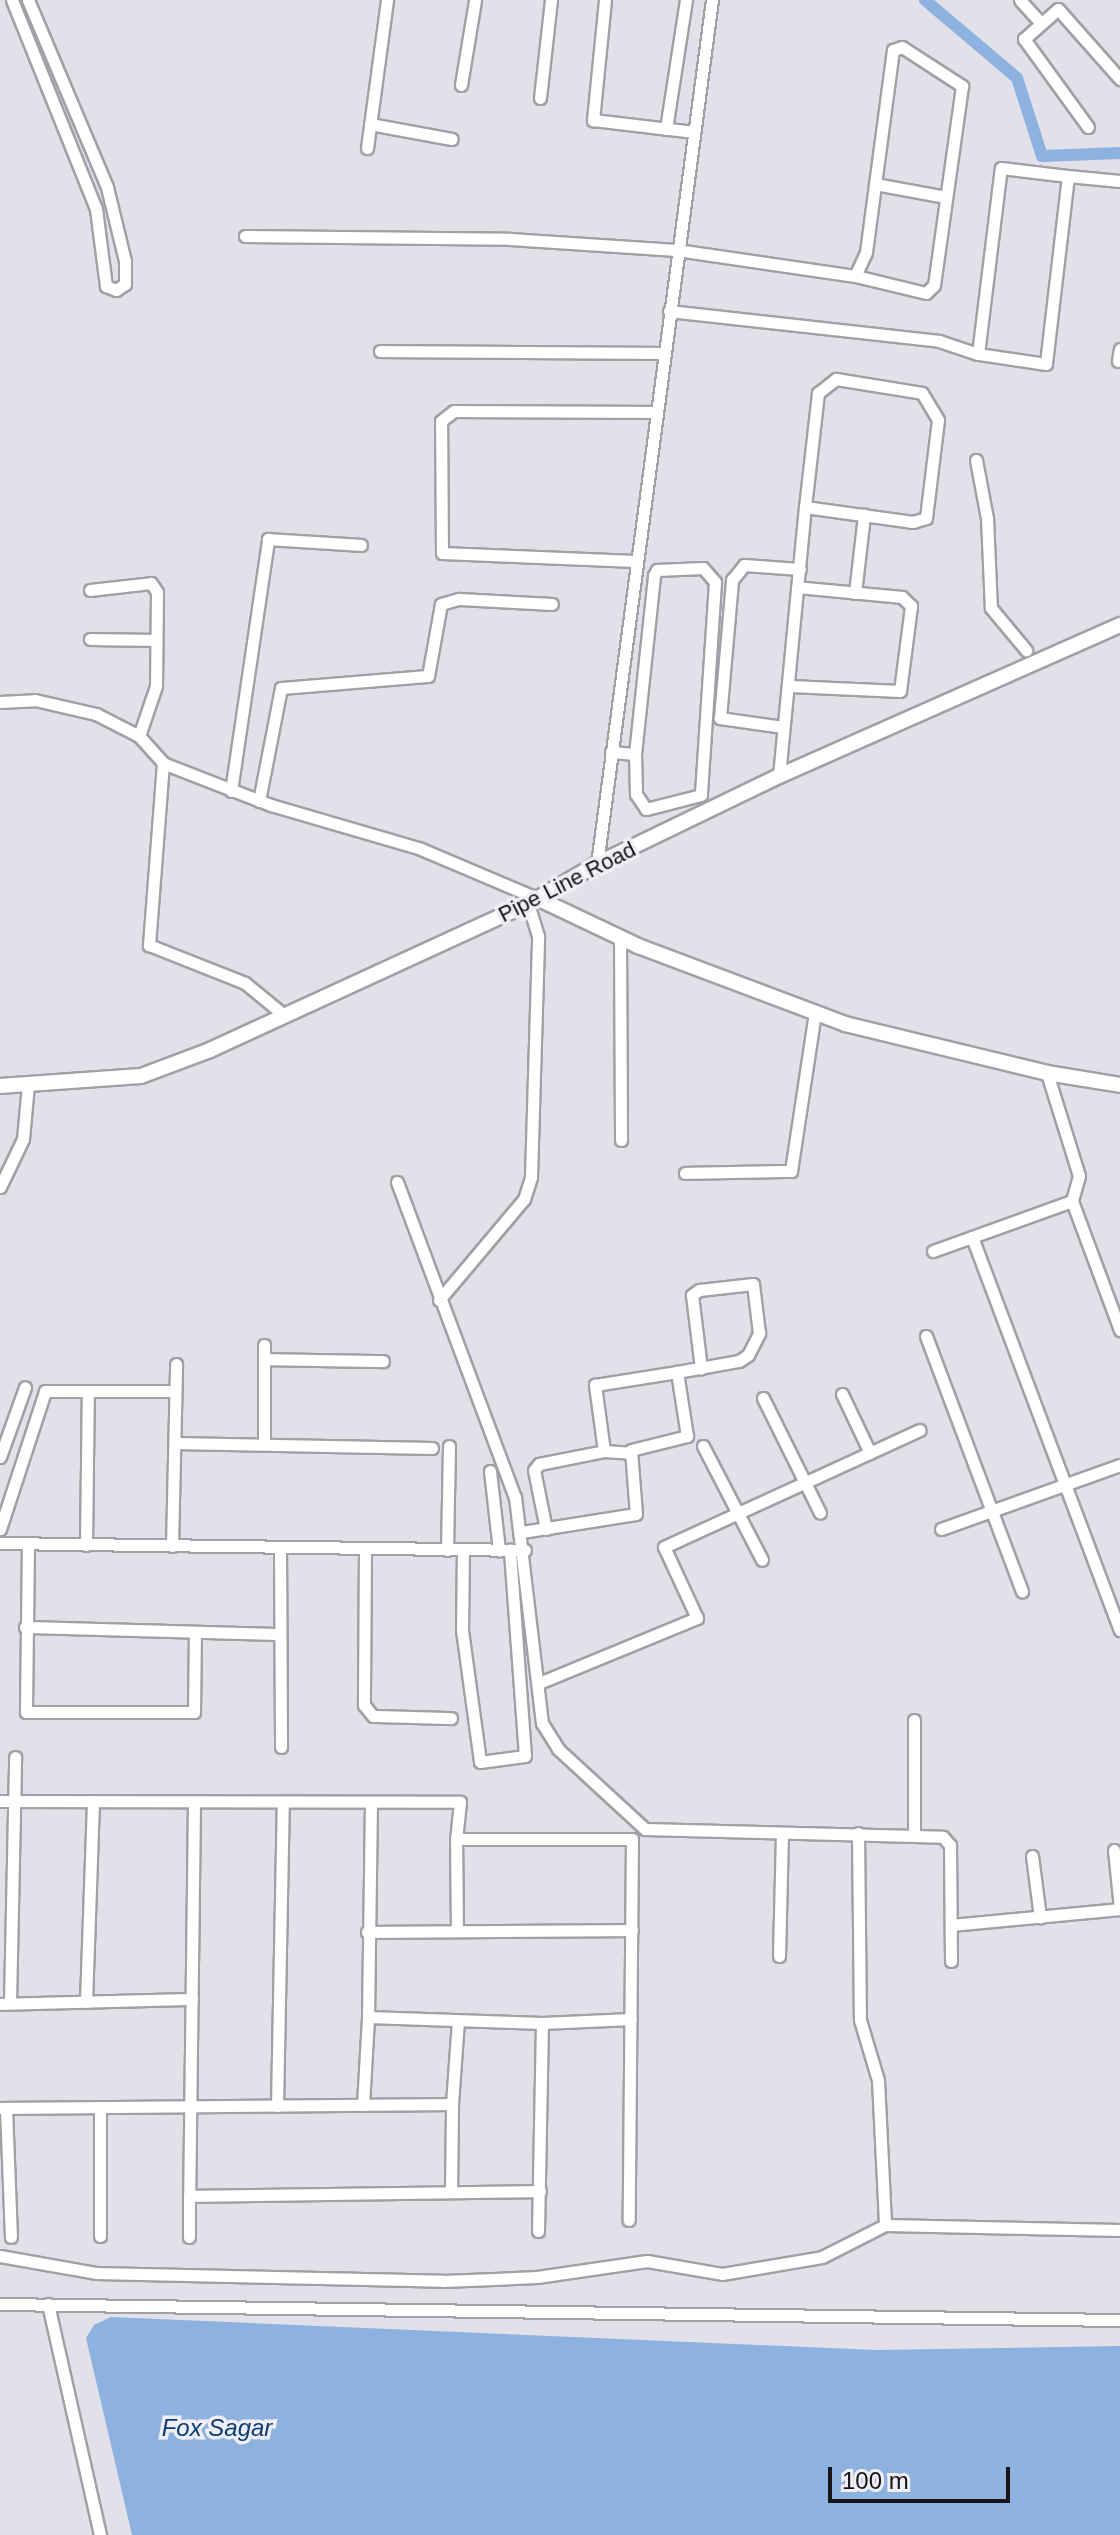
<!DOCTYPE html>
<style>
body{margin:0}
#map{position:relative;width:1120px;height:2535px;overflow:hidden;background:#e2e0e8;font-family:Helvetica,sans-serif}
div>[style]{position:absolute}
.water>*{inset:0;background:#8db2e0}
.canal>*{height:12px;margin:-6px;padding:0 6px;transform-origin:6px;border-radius:6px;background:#8db2e0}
.roads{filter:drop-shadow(2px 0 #a1a0a7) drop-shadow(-2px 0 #a1a0a7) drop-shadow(0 2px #a1a0a7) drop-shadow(0 -2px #a1a0a7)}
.minor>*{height:11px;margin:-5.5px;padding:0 5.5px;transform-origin:5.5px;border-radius:5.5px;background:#fff}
.tertiary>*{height:14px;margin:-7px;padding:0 7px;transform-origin:7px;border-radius:7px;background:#fff}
span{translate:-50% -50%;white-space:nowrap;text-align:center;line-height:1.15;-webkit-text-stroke:7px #efedf6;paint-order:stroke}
.street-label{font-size:22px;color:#151517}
.water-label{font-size:24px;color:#073d74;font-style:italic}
.scale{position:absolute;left:828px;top:2467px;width:182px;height:36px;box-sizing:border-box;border:4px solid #151517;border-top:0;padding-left:10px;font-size:24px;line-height:28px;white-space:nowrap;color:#151517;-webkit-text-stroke:6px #efedf6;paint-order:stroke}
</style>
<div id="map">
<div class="water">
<i style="clip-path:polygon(111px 2317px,876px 2350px,1120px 2346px,1120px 2535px,132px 2535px,86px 2338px,94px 2325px)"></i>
</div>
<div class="canal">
<i style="left:925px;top:0;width:121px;rotate:40.3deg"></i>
<i style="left:1017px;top:78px;width:82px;rotate:72.2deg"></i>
<i style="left:1042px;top:156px;width:78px;rotate:-2.2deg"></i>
</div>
<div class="roads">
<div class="minor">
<i style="left:12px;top:0;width:225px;rotate:68.1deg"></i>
<i style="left:96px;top:209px;width:78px;rotate:82.6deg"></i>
<i style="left:106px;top:286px;width:11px;rotate:22deg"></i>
<i style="left:116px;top:290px;width:11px;rotate:-34deg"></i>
<i style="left:125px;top:284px;width:23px;rotate:-90deg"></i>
<i style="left:125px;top:261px;width:76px;rotate:-103.7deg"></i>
<i style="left:107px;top:187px;width:203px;rotate:-112.9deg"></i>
<i style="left:605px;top:0;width:121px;rotate:95.7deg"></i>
<i style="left:593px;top:120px;width:102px;rotate:6.8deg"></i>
<i style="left:1020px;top:0;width:31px;rotate:48deg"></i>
<i style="left:461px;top:85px;width:86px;rotate:-80.6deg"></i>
<i style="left:540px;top:98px;width:99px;rotate:-83.6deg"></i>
<i style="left:370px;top:124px;width:83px;rotate:10.4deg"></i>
<i style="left:1088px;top:127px;width:109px;rotate:-126deg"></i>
<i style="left:1024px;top:39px;width:45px;rotate:-41.4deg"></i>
<i style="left:1058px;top:9px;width:94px;rotate:48.5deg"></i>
<i style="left:666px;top:129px;width:131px;rotate:-81.2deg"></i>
<i style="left:367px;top:148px;width:149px;rotate:-82.3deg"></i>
<i style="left:1068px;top:176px;width:52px;rotate:5.5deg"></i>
<i style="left:875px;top:184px;width:72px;rotate:10.4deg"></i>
<i style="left:245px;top:236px;width:265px;rotate:0.6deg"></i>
<i style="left:510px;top:239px;width:167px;rotate:3.8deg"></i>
<i style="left:677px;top:250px;width:180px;rotate:8.3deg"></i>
<i style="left:855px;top:276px;width:26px;rotate:-65deg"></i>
<i style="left:866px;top:252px;width:204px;rotate:-82.4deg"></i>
<i style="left:893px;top:50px;width:9px;rotate:-18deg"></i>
<i style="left:902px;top:47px;width:72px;rotate:33deg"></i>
<i style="left:962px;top:86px;width:201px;rotate:98deg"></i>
<i style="left:934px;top:285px;width:11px;rotate:135deg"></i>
<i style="left:926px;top:293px;width:73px;rotate:-166.5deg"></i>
<i style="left:669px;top:311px;width:272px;rotate:6.3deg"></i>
<i style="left:939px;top:341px;width:41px;rotate:18.4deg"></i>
<i style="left:978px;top:354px;width:187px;rotate:-83deg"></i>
<i style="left:1001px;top:168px;width:67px;rotate:6.8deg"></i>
<i style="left:1068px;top:176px;width:189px;rotate:96.7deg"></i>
<i style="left:1046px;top:364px;width:69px;rotate:-171.6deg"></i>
<i style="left:380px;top:351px;width:283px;rotate:0.4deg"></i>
<i style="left:1118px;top:361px;width:12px;rotate:-81deg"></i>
<i style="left:976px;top:460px;width:59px;rotate:79.3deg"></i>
<i style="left:987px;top:518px;width:90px;rotate:87.5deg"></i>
<i style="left:991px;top:608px;width:55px;rotate:50.2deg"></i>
<i style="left:635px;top:561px;width:193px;rotate:-177.6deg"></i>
<i style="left:442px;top:553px;width:132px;rotate:-90.4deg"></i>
<i style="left:441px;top:421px;width:16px;rotate:-38deg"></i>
<i style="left:454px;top:411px;width:201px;rotate:0.3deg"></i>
<i style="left:703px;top:568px;width:18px;rotate:49deg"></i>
<i style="left:715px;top:582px;width:213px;rotate:93.8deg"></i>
<i style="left:701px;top:795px;width:57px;rotate:165.7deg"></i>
<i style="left:646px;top:809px;width:18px;rotate:-124deg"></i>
<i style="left:636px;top:794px;width:40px;rotate:-91.4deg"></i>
<i style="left:635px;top:754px;width:180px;rotate:-83.9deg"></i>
<i style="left:654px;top:575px;width:6px;rotate:-59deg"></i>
<i style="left:657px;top:570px;width:46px;rotate:-2.5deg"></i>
<i style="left:90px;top:590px;width:61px;rotate:-6.5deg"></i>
<i style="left:151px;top:583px;width:11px;rotate:56deg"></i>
<i style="left:157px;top:592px;width:94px;rotate:90.6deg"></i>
<i style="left:156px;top:686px;width:53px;rotate:108.8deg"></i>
<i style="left:855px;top:593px;width:79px;rotate:-83.4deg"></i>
<i style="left:90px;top:639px;width:66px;rotate:0.9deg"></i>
<i style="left:790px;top:686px;width:110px;rotate:2.6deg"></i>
<i style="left:900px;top:691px;width:86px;rotate:-82.6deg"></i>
<i style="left:911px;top:606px;width:13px;rotate:-135deg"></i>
<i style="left:902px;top:597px;width:105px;rotate:-174.6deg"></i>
<i style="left:0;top:702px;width:35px;rotate:-3deg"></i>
<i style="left:35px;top:700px;width:63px;rotate:12.9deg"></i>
<i style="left:96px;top:714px;width:48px;rotate:27.1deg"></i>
<i style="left:139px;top:736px;width:36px;rotate:48deg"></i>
<i style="left:163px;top:763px;width:116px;rotate:21.3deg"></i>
<i style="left:271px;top:805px;width:156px;rotate:16.3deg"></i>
<i style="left:421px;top:849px;width:128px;rotate:23deg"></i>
<i style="left:783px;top:727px;width:64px;rotate:-171.9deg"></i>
<i style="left:720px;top:718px;width:139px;rotate:-85deg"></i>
<i style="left:732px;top:580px;width:19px;rotate:-51deg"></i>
<i style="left:744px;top:565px;width:56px;rotate:4.1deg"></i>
<i style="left:611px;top:752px;width:24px;rotate:5deg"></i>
<i style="left:163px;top:763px;width:183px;rotate:94.4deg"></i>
<i style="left:149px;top:945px;width:103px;rotate:21.6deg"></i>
<i style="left:245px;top:983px;width:50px;rotate:39.4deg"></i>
<i style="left:779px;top:776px;width:270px;rotate:-84.5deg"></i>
<i style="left:805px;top:507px;width:115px;rotate:-83.5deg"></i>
<i style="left:818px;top:393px;width:23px;rotate:-38deg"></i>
<i style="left:836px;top:379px;width:87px;rotate:9.2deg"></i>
<i style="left:922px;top:393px;width:31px;rotate:59deg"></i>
<i style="left:938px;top:420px;width:99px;rotate:97deg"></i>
<i style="left:926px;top:518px;width:14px;rotate:163deg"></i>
<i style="left:913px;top:522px;width:109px;rotate:-172.1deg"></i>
<i style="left:231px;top:791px;width:255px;rotate:-81.6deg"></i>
<i style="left:268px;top:539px;width:93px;rotate:3.7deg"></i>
<i style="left:259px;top:801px;width:115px;rotate:-79deg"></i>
<i style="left:281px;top:688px;width:147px;rotate:-4.7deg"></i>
<i style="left:428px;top:676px;width:73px;rotate:-79.8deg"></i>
<i style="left:441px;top:604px;width:19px;rotate:-16deg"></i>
<i style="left:459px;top:599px;width:93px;rotate:3.1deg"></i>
<i style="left:597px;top:864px;width:872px;rotate:-82.42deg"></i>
<i style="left:620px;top:937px;width:203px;rotate:89.7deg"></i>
<i style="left:1047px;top:1073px;width:108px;rotate:72.7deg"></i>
<i style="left:1079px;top:1176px;width:26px;rotate:106deg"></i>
<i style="left:1072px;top:1201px;width:138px;rotate:69.6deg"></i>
<i style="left:685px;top:1173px;width:106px;rotate:-1.1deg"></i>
<i style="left:791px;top:1171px;width:160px;rotate:-81.4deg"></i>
<i style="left:397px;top:1182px;width:336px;rotate:69.5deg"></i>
<i style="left:515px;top:1497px;width:228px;rotate:83.2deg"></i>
<i style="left:542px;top:1723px;width:31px;rotate:58deg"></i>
<i style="left:558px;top:1749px;width:118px;rotate:42.6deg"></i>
<i style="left:645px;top:1829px;width:298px;rotate:1.5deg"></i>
<i style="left:943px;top:1837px;width:11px;rotate:49deg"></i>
<i style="left:950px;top:1845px;width:116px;rotate:89.5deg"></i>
<i style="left:0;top:1187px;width:53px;rotate:-64.4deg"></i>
<i style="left:23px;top:1139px;width:55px;rotate:-84.8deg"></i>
<i style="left:972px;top:1237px;width:420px;rotate:69.4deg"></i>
<i style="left:933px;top:1251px;width:148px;rotate:-19.8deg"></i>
<i style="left:439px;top:1300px;width:132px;rotate:-49.9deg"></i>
<i style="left:524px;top:1199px;width:23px;rotate:-72deg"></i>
<i style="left:531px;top:1177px;width:241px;rotate:-88.3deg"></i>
<i style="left:538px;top:936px;width:34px;rotate:-107deg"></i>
<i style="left:926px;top:1336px;width:273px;rotate:69.4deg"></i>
<i style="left:264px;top:1359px;width:119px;rotate:1deg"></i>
<i style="left:842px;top:1394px;width:65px;rotate:64.6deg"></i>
<i style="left:763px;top:1398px;width:128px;rotate:63.6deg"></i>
<i style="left:175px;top:1443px;width:257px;rotate:1.1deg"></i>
<i style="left:264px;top:1444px;width:99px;rotate:-90deg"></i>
<i style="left:703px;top:1446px;width:128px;rotate:62.6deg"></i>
<i style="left:604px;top:1451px;width:26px;rotate:4deg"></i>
<i style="left:0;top:1457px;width:74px;rotate:-70.3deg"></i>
<i style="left:490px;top:1471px;width:80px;rotate:83.5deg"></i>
<i style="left:0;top:1529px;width:145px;rotate:-71.9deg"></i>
<i style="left:45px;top:1391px;width:130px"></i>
<i style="left:546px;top:1529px;width:60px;rotate:-101.5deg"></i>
<i style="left:534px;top:1470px;width:8px;rotate:-50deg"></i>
<i style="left:539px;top:1464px;width:66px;rotate:-11.3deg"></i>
<i style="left:604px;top:1451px;width:67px;rotate:-97.8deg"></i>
<i style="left:595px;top:1385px;width:83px;rotate:-9deg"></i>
<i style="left:941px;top:1529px;width:190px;rotate:-19.7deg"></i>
<i style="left:522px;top:1532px;width:115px;rotate:-9deg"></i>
<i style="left:636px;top:1514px;width:64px;rotate:-94.5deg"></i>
<i style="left:631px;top:1450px;width:58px;rotate:-14deg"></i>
<i style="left:687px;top:1436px;width:65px;rotate:-98.9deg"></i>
<i style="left:677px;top:1372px;width:63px;rotate:-10.1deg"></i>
<i style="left:739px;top:1361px;width:11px;rotate:-34deg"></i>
<i style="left:748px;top:1355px;width:25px;rotate:-63deg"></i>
<i style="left:759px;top:1333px;width:49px;rotate:-97deg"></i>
<i style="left:753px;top:1284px;width:54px;rotate:173.7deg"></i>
<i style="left:699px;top:1290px;width:9px;rotate:144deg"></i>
<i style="left:692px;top:1295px;width:74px;rotate:83deg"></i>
<i style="left:0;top:1543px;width:525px;rotate:0.76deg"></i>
<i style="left:28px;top:1544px;width:168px;rotate:90.7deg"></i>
<i style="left:26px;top:1712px;width:168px"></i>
<i style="left:194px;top:1712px;width:80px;rotate:-89.3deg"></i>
<i style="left:86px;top:1545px;width:154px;rotate:-89.3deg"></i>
<i style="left:172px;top:1546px;width:182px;rotate:-88.7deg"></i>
<i style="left:280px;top:1548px;width:199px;rotate:89.7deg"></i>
<i style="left:365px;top:1550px;width:155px;rotate:90.4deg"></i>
<i style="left:364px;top:1705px;width:14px;rotate:51deg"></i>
<i style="left:373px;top:1716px;width:78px;rotate:1.5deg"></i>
<i style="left:447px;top:1550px;width:104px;rotate:-88.9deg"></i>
<i style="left:463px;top:1550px;width:80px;rotate:90.7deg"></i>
<i style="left:462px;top:1630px;width:133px;rotate:82.2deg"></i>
<i style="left:480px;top:1762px;width:45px;rotate:-7.6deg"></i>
<i style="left:525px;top:1756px;width:207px;rotate:-94.2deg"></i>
<i style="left:25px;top:1627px;width:255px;rotate:1.6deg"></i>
<i style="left:539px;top:1683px;width:171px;rotate:-22.4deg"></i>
<i style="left:697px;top:1618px;width:78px;rotate:-114.9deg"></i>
<i style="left:664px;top:1547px;width:281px;rotate:-24.6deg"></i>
<i style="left:914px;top:1720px;width:114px;rotate:90deg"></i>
<i style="left:0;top:1801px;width:460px;rotate:0.1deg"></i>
<i style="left:460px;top:1802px;width:37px;rotate:96deg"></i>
<i style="left:194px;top:1802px;width:394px;rotate:90.7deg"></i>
<i style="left:189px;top:2196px;width:351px;rotate:-0.8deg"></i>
<i style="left:371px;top:1802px;width:215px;rotate:90.8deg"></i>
<i style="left:368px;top:2017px;width:174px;rotate:2deg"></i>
<i style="left:542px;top:2023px;width:89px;rotate:-2.6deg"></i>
<i style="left:858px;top:1833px;width:187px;rotate:89.4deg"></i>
<i style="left:860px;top:2020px;width:63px;rotate:73.3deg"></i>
<i style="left:878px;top:2080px;width:145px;rotate:87.2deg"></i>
<i style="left:1114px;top:1850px;width:58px;rotate:84.1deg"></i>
<i style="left:1032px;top:1856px;width:62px;rotate:82.5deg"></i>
<i style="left:951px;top:1925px;width:170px;rotate:-5.4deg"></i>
<i style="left:457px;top:1931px;width:92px;rotate:-90.6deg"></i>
<i style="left:456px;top:1839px;width:176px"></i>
<i style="left:632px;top:1839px;width:381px;rotate:90.5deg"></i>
<i style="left:367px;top:1932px;width:265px;rotate:-0.4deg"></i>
<i style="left:779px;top:1956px;width:121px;rotate:-88.6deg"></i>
<i style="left:86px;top:2002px;width:201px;rotate:-88deg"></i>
<i style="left:10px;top:2003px;width:246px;rotate:-88.8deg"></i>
<i style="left:0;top:2004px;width:192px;rotate:-1.5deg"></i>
<i style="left:363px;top:2105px;width:88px;rotate:-86.7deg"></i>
<i style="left:277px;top:2106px;width:304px;rotate:-88.9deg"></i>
<i style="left:0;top:2108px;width:452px;rotate:-0.5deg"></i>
<i style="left:452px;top:2104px;width:84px;rotate:-85.9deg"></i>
<i style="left:6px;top:2108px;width:129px;rotate:87.8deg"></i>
<i style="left:451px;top:2192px;width:88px;rotate:-89.3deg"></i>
<i style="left:189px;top:2196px;width:41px;rotate:90deg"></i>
<i style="left:538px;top:2231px;width:208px;rotate:-88.9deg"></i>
<i style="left:100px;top:2236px;width:129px;rotate:-90deg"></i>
<i style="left:0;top:2256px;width:97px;rotate:10deg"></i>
<i style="left:96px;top:2273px;width:347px;rotate:1.3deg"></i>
<i style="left:443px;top:2281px;width:94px;rotate:-2.4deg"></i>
<i style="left:537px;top:2277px;width:111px;rotate:-8.3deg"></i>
<i style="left:647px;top:2261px;width:76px;rotate:9.8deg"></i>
<i style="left:722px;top:2274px;width:101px;rotate:-9.6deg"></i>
<i style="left:822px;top:2257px;width:71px;rotate:-26.9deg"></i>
<i style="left:885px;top:2225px;width:235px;rotate:1.2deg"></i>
<i style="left:0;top:2304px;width:1120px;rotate:0.82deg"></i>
<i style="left:48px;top:2304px;width:237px;rotate:77.3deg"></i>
</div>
<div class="tertiary">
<i style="left:539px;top:899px;width:110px;rotate:25.4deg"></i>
<i style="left:638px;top:946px;width:221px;rotate:20.6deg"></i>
<i style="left:845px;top:1024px;width:208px;rotate:13.6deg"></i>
<i style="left:1047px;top:1073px;width:74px;rotate:9.3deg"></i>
<i style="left:0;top:1086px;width:141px;rotate:-4.1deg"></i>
<i style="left:141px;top:1076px;width:74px;rotate:-20.6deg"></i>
<i style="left:210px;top:1050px;width:350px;rotate:-24.7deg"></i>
<i style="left:528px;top:904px;width:80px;rotate:-30.1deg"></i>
<i style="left:597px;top:864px;width:202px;rotate:-25.8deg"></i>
<i style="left:779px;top:776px;width:373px;rotate:-23.9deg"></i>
</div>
</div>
<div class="street-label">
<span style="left:567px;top:882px;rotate:-27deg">Pipe Line Road</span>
</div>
<div class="water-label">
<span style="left:217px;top:2428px">Fox Sagar</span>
</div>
<div class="scale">100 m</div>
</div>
